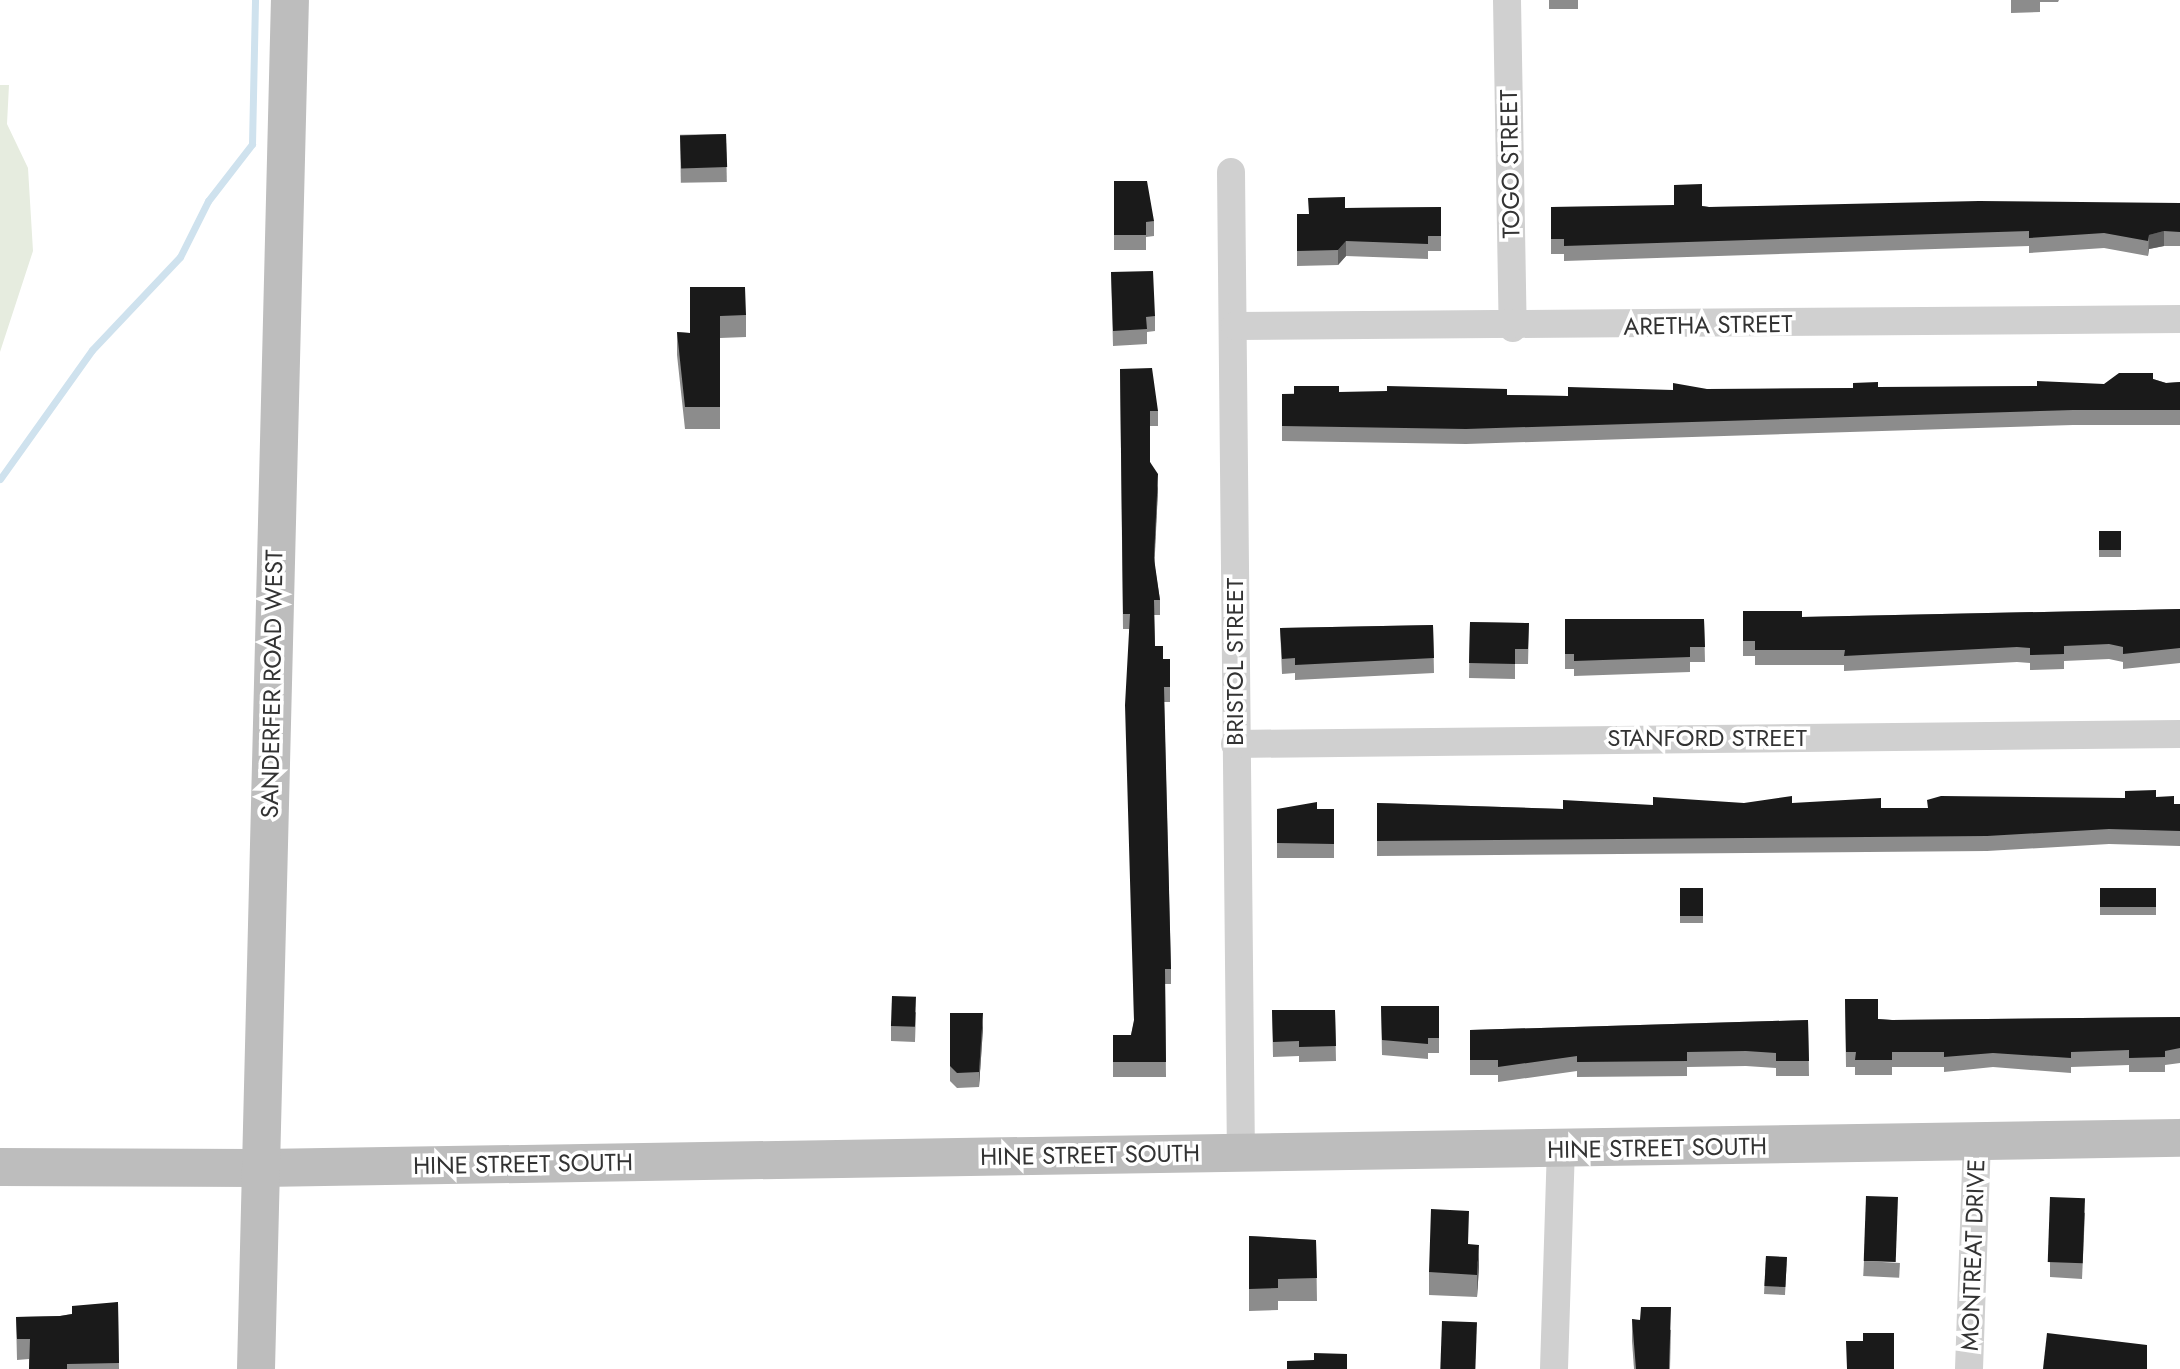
<!DOCTYPE html>
<style>
body{margin:0}
#map{position:relative;width:2180px;height:1369px;overflow:hidden;background:#fff;font-family:Jost,sans-serif}
div>[style]{position:absolute}
.green>*{inset:0;background:#e6ecdf}
.stream>*{height:7px;margin:-3.5px;padding:0 3.5px;transform-origin:3.5px;border-radius:3.5px;background:#cfe2ee}
.street>*{height:28px;margin:-14px;padding:0 14px;transform-origin:14px;border-radius:14px;background:#d0d0d0}
.secondary>*{height:38px;margin:-19px;padding:0 19px;transform-origin:19px;border-radius:19px;background:#bdbdbd}
.wall>*{inset:0;background:#8c8c8c;transform-origin:0 0}
.shaded-wall>*{inset:0;background:#5f5f5f}
.building>*{inset:0;background:#1a1a1a;transform-origin:0 0}
span{translate:-50% -50%;white-space:nowrap;text-align:center;line-height:1.15;-webkit-text-stroke:7px #fff;paint-order:stroke}
.street-label{font-size:24px;color:#333}
</style>
<div id="map">
<div class="green">
<i style="clip-path:polygon(0 85px,9px 85px,7px 124px,28px 168px,33px 251px,0 352px)"></i>
</div>
<div class="stream">
<i style="left:0;top:479px;width:158px;rotate:-54.5deg"></i>
<i style="left:92px;top:350px;width:128px;rotate:-46.6deg"></i>
<i style="left:180px;top:257px;width:63px;rotate:-63.4deg"></i>
<i style="left:208px;top:201px;width:72px;rotate:-52.3deg"></i>
<i style="left:252px;top:144px;width:144px;rotate:-88.8deg"></i>
</div>
<div class="street">
<i style="left:1507px;top:0;width:328px;rotate:89deg"></i>
<i style="left:1231px;top:172px;width:980px;rotate:89.42deg"></i>
<i style="left:1235px;top:326px;width:945px;rotate:-0.42deg"></i>
<i style="left:1235px;top:744px;width:945px;rotate:-0.61deg"></i>
<i style="left:1554px;top:1369px;width:219px;rotate:-88.2deg"></i>
<i style="left:1969px;top:1369px;width:228px;rotate:-88deg"></i>
</div>
<div class="secondary">
<i style="left:0;top:1167px;width:262px;rotate:0.2deg"></i>
<i style="left:262px;top:1168px;width:1918px;rotate:-0.9deg"></i>
<i style="left:256px;top:1369px;width:1369px;rotate:-88.58deg"></i>
</div>
<div class="wall">
<i style="left:1549px;top:0;width:29px;height:9px"></i>
<i style="clip-path:polygon(2011px 0,2059px 0,2058px 2px,2040px 2px,2040px 12px,2011px 13px)"></i>
<i style="left:726px;top:134px;width:48px;height:46px;rotate:89deg"></i>
<i style="clip-path:polygon(1114px 181px,1154px 221px,1154px 236px,1146px 237px,1146px 250px,1114px 250px)"></i>
<i style="clip-path:polygon(2180px 203px,2180px 246px,2164px 246px,2149px 249px,2148px 256px,2104px 248px,2029px 253px,2029px 246px,1564px 261px,1564px 254px,1551px 254px,1551px 207px,1702px 206px,1709px 207px)"></i>
<i style="clip-path:polygon(1441px 207px,1441px 251px,1428px 251px,1428px 259px,1346px 256px,1338px 265px,1297px 266px,1297px 214px,1308px 214px,1345px 208px)"></i>
<i style="clip-path:polygon(1111px 272px,1155px 316px,1155px 331px,1147px 332px,1147px 344px,1113px 346px)"></i>
<i style="clip-path:polygon(690px 287px,746px 315px,746px 337px,720px 338px,720px 429px,685px 429px,677px 355px,677px 332px,690px 333px)"></i>
<i style="clip-path:polygon(1120px 369px,1158px 411px,1158px 426px,1150px 426px,1150px 462px,1158px 489px,1154px 562px,1160px 600px,1160px 615px,1154px 615px,1155px 646px,1163px 659px,1170px 659px,1170px 702px,1164px 702px,1171px 969px,1171px 984px,1165px 984px,1166px 1077px,1113px 1077px,1113px 1035px,1131px 1035px,1134px 1022px,1129px 629px,1123px 629px)"></i>
<i style="clip-path:polygon(2153px 379px,2166px 383px,2180px 382px,2180px 425px,2073px 425px,1466px 444px,1282px 441px,1282px 394px,1339px 392px,1568px 396px,1673px 390px,2037px 386px,2104px 384px)"></i>
<i style="left:2099px;top:531px;width:22px;height:26px"></i>
<i style="clip-path:polygon(2180px 609px,2180px 663px,2123px 669px,2123px 662px,2109px 659px,2064px 661px,2064px 669px,2030px 670px,2030px 663px,2017px 662px,1844px 671px,1844px 665px,1755px 665px,1755px 656px,1743px 656px,1743px 611px,1802px 617px)"></i>
<i style="clip-path:polygon(1565px 619px,1704px 619px,1705px 662px,1690px 662px,1690px 672px,1574px 676px,1574px 669px,1565px 669px)"></i>
<i style="clip-path:polygon(1470px 622px,1529px 623px,1528px 664px,1515px 664px,1515px 679px,1469px 678px)"></i>
<i style="clip-path:polygon(1433px 625px,1434px 673px,1295px 680px,1295px 673px,1282px 674px,1280px 628px)"></i>
<i style="clip-path:polygon(2156px 797px,2174px 804px,2180px 804px,2180px 846px,2109px 844px,1987px 851px,1377px 856px,1377px 803px,1563px 809px,1744px 803px,1792px 803px,1881px 808px,1927px 808px)"></i>
<i style="left:1277px;top:809px;width:57px;height:49px"></i>
<i style="left:1680px;top:888px;width:23px;height:35px"></i>
<i style="left:2156px;top:888px;width:27px;height:56px;rotate:90deg"></i>
<i style="clip-path:polygon(1845px 999px,1878px 1019px,1892px 1020px,2180px 1017px,2180px 1063px,2165px 1065px,2165px 1072px,2129px 1072px,2129px 1065px,2071px 1067px,2071px 1073px,1993px 1067px,1944px 1072px,1944px 1067px,1892px 1067px,1892px 1075px,1855px 1075px,1855px 1067px,1846px 1067px)"></i>
<i style="clip-path:polygon(1381px 1006px,1439px 1006px,1439px 1053px,1428px 1053px,1428px 1059px,1382px 1055px)"></i>
<i style="clip-path:polygon(1272px 1010px,1335px 1010px,1336px 1061px,1299px 1062px,1299px 1056px,1273px 1057px)"></i>
<i style="clip-path:polygon(916px 1012px,915px 1042px,891px 1041px,891px 1026px)"></i>
<i style="clip-path:polygon(950px 1013px,983px 1028px,979px 1087px,957px 1088px,950px 1081px)"></i>
<i style="clip-path:polygon(1808px 1020px,1809px 1076px,1776px 1076px,1776px 1068px,1746px 1066px,1687px 1067px,1687px 1076px,1577px 1077px,1577px 1071px,1498px 1082px,1498px 1075px,1470px 1075px,1470px 1030px)"></i>
<i style="clip-path:polygon(2050px 1197px,2085px 1213px,2082px 1279px,2050px 1277px)"></i>
<i style="clip-path:polygon(1249px 1236px,1316px 1240px,1317px 1301px,1278px 1301px,1278px 1310px,1249px 1311px)"></i>
<i style="clip-path:polygon(1469px 1244px,1479px 1267px,1477px 1297px,1429px 1295px,1429px 1272px)"></i>
<i style="left:1766px;top:1256px;width:21px;height:38px;rotate:3deg"></i>
<i style="left:1864px;top:1261px;width:36px;height:15px;rotate:3deg"></i>
<i style="clip-path:polygon(118px 1302px,119px 1369px,29px 1369px,29px 1359px,17px 1360px,16px 1317px,60px 1316px,72px 1314px)"></i>
<i style="clip-path:polygon(1632px 1319px,1671px 1330px,1670px 1369px,1634px 1369px,1632px 1341px)"></i>
</div>
<div class="shaded-wall">
<i style="clip-path:polygon(2164px 231px,2164px 246px,2149px 249px,2148px 256px,2149px 235px)"></i>
<i style="clip-path:polygon(1346px 241px,1346px 256px,1338px 265px,1338px 250px)"></i>
<i style="clip-path:polygon(1158px 474px,1158px 489px,1154px 573px,1154px 558px)"></i>
<i style="clip-path:polygon(983px 1013px,983px 1028px,979px 1087px,979px 1072px)"></i>
<i style="clip-path:polygon(1479px 1245px,1479px 1267px,1477px 1297px,1477px 1275px)"></i>
</div>
<div class="building">
<i style="left:726px;top:134px;width:33px;height:46px;rotate:88deg"></i>
<i style="clip-path:polygon(1114px 181px,1147px 181px,1154px 221px,1146px 222px,1146px 235px,1114px 235px)"></i>
<i style="clip-path:polygon(1702px 184px,1702px 206px,1709px 207px,1979px 201px,2180px 203px,2180px 232px,2164px 231px,2149px 235px,2148px 241px,2104px 233px,2029px 238px,2029px 231px,1564px 246px,1564px 239px,1551px 239px,1551px 207px,1674px 205px,1674px 185px)"></i>
<i style="clip-path:polygon(1345px 197px,1345px 208px,1441px 207px,1441px 236px,1428px 236px,1428px 244px,1346px 241px,1338px 250px,1297px 251px,1297px 214px,1309px 214px,1308px 198px)"></i>
<i style="clip-path:polygon(1153px 271px,1155px 316px,1146px 317px,1147px 329px,1113px 331px,1111px 272px)"></i>
<i style="clip-path:polygon(690px 287px,745px 287px,746px 315px,720px 316px,720px 407px,685px 407px,677px 332px,690px 333px)"></i>
<i style="clip-path:polygon(1152px 368px,1158px 411px,1150px 411px,1150px 462px,1158px 474px,1154px 558px,1160px 600px,1154px 600px,1155px 646px,1163px 646px,1163px 659px,1170px 659px,1170px 687px,1164px 687px,1171px 969px,1165px 969px,1166px 1062px,1113px 1062px,1113px 1035px,1131px 1035px,1134px 1020px,1125px 705px,1130px 614px,1123px 614px,1120px 369px)"></i>
<i style="clip-path:polygon(2119px 373px,2153px 373px,2153px 379px,2166px 383px,2180px 382px,2180px 410px,2073px 410px,1466px 429px,1282px 426px,1282px 394px,1294px 394px,1294px 386px,1339px 386px,1339px 392px,1387px 391px,1387px 386px,1507px 389px,1507px 395px,1568px 396px,1568px 387px,1673px 390px,1673px 383px,1707px 389px,1853px 388px,1853px 383px,1878px 382px,1878px 387px,2037px 386px,2037px 381px,2104px 384px)"></i>
<i style="left:2099px;top:531px;width:22px;height:19px"></i>
<i style="clip-path:polygon(2180px 609px,2180px 648px,2123px 654px,2123px 647px,2109px 644px,2064px 646px,2064px 654px,2030px 655px,2030px 648px,2017px 647px,1844px 656px,1845px 650px,1755px 650px,1755px 641px,1743px 641px,1743px 611px,1802px 611px,1802px 617px)"></i>
<i style="clip-path:polygon(1565px 619px,1704px 619px,1705px 647px,1690px 647px,1690px 657px,1574px 661px,1574px 654px,1565px 654px)"></i>
<i style="clip-path:polygon(1470px 622px,1529px 623px,1528px 649px,1515px 649px,1515px 664px,1469px 663px)"></i>
<i style="clip-path:polygon(1433px 625px,1434px 658px,1295px 665px,1295px 658px,1282px 659px,1280px 628px)"></i>
<i style="clip-path:polygon(2156px 790px,2156px 797px,2174px 796px,2174px 804px,2180px 804px,2180px 831px,2109px 829px,1987px 836px,1377px 841px,1377px 803px,1563px 809px,1563px 800px,1653px 805px,1653px 797px,1744px 803px,1792px 796px,1792px 803px,1881px 798px,1881px 808px,1928px 808px,1927px 800px,1941px 796px,2125px 798px,2125px 791px)"></i>
<i style="clip-path:polygon(1317px 802px,1317px 809px,1334px 809px,1334px 844px,1277px 843px,1277px 809px)"></i>
<i style="left:1680px;top:888px;width:23px;height:28px"></i>
<i style="left:2156px;top:888px;width:19px;height:56px;rotate:90deg"></i>
<i style="left:892px;top:996px;width:24px;height:30px;rotate:2deg"></i>
<i style="clip-path:polygon(1845px 999px,1878px 999px,1878px 1019px,1892px 1020px,2180px 1017px,2180px 1048px,2165px 1051px,2165px 1057px,2129px 1058px,2129px 1050px,2071px 1052px,2071px 1058px,1993px 1053px,1944px 1057px,1944px 1052px,1892px 1052px,1892px 1060px,1855px 1060px,1856px 1052px,1846px 1052px)"></i>
<i style="clip-path:polygon(1381px 1006px,1439px 1006px,1439px 1038px,1428px 1038px,1428px 1044px,1382px 1040px)"></i>
<i style="clip-path:polygon(1272px 1010px,1335px 1010px,1336px 1046px,1299px 1047px,1299px 1041px,1273px 1042px)"></i>
<i style="clip-path:polygon(950px 1013px,983px 1013px,979px 1072px,957px 1073px,950px 1066px)"></i>
<i style="clip-path:polygon(1808px 1020px,1809px 1061px,1776px 1061px,1776px 1053px,1746px 1051px,1687px 1052px,1687px 1061px,1577px 1062px,1577px 1056px,1498px 1067px,1498px 1060px,1470px 1060px,1470px 1030px)"></i>
<i style="left:1866px;top:1196px;width:32px;height:65px;rotate:2deg"></i>
<i style="left:2050px;top:1197px;width:35px;height:65px;rotate:2deg"></i>
<i style="clip-path:polygon(1431px 1209px,1469px 1211px,1468px 1244px,1479px 1245px,1477px 1275px,1429px 1272px)"></i>
<i style="clip-path:polygon(1249px 1236px,1316px 1240px,1317px 1278px,1278px 1279px,1278px 1288px,1249px 1289px)"></i>
<i style="left:1766px;top:1256px;width:21px;height:30px;rotate:3deg"></i>
<i style="clip-path:polygon(118px 1302px,119px 1363px,67px 1364px,67px 1369px,29px 1369px,30px 1339px,17px 1339px,16px 1317px,60px 1316px,72px 1314px,72px 1306px)"></i>
<i style="clip-path:polygon(1641px 1307px,1671px 1307px,1669px 1369px,1636px 1369px,1632px 1319px,1640px 1320px)"></i>
<i style="left:1442px;top:1321px;width:35px;height:48px;rotate:2deg"></i>
<i style="clip-path:polygon(1863px 1333px,1894px 1333px,1894px 1369px,1847px 1369px,1846px 1341px,1863px 1341px)"></i>
<i style="clip-path:polygon(2047px 1333px,2147px 1345px,2147px 1369px,2043px 1369px)"></i>
<i style="clip-path:polygon(1314px 1353px,1347px 1354px,1347px 1369px,1287px 1369px,1287px 1361px,1314px 1360px)"></i>
</div>
<div class="street-label">
<span style="left:1510px;top:164px;rotate:-91deg">TOGO STREET</span>
<span style="left:1708px;top:325px;rotate:-1deg">ARETHA STREET</span>
<span style="left:1235px;top:662px;rotate:-90deg">BRISTOL STREET</span>
<span style="left:272px;top:684px;rotate:-89deg">SANDERFER ROAD WEST</span>
<span style="left:1707px;top:738px">STANFORD STREET</span>
<span style="left:1657px;top:1148px;rotate:-1deg">HINE STREET SOUTH</span>
<span style="left:1090px;top:1155px;rotate:-1deg">HINE STREET SOUTH</span>
<span style="left:523px;top:1164px;rotate:-1deg">HINE STREET SOUTH</span>
<span style="left:1973px;top:1255px;rotate:-88deg">MONTREAT DRIVE</span>
</div>
</div>
